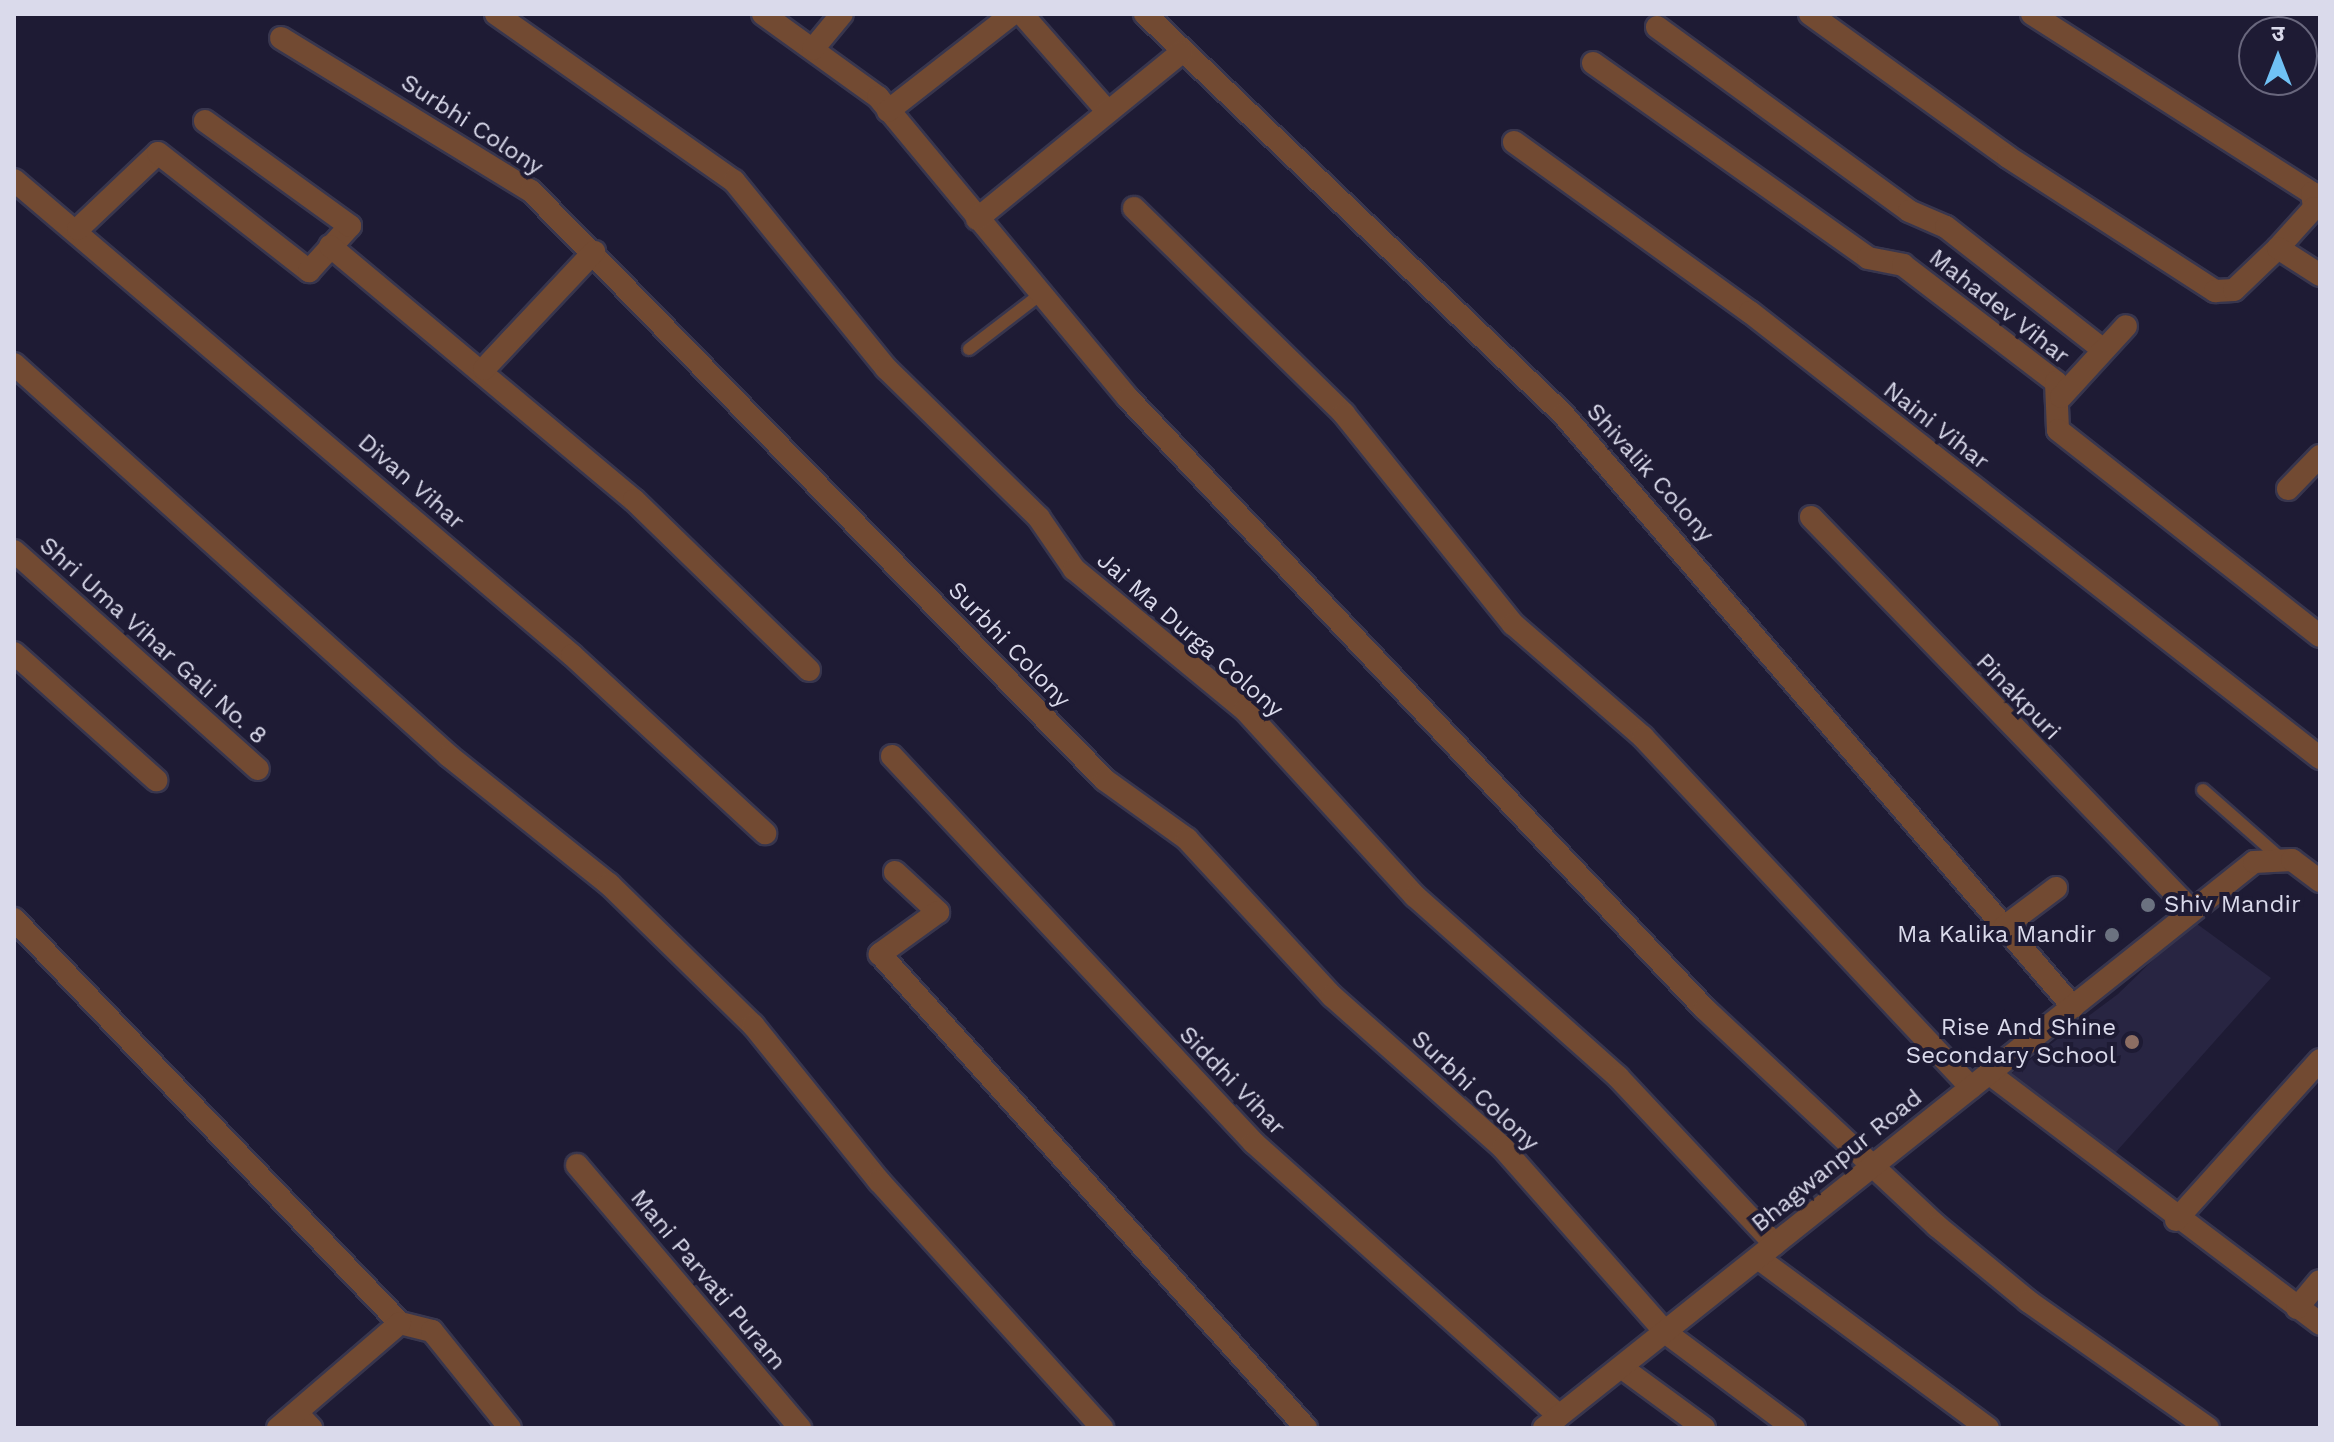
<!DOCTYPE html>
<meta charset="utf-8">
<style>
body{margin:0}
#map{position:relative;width:2334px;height:1442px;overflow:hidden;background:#1e1b34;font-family:"Work Sans","Noto Sans Devanagari",sans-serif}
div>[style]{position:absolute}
.built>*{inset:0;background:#282542}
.roads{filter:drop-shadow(2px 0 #38364e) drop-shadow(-2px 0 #38364e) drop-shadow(0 2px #38364e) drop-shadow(0 -2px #38364e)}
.service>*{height:12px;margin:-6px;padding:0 6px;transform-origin:6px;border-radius:6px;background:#724a32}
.minor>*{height:22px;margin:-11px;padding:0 11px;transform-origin:11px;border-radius:11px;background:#724a32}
.tertiary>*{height:22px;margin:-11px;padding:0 11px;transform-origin:11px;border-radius:11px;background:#724a32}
.dots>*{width:22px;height:22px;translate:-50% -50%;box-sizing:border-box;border:4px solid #1e1b34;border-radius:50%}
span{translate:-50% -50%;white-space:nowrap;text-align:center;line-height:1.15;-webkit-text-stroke:8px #1e1b34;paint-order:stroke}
.street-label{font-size:24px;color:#dadaeb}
.poi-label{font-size:24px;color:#dadaeb}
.left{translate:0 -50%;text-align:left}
.right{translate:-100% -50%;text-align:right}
.frame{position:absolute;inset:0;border:16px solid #dadaeb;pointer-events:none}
.north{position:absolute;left:2238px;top:16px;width:80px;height:80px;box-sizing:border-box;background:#1e1b34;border:2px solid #69677d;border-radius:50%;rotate:0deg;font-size:22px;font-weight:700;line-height:32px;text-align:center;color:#dadaeb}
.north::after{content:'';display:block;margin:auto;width:28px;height:36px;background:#70c1f4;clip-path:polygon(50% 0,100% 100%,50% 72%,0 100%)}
</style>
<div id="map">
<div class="built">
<i style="clip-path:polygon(2193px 921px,2271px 978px,2108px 1161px,2004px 1079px,2118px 994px)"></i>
</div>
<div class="roads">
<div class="service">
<i style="left:969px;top:349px;width:91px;rotate:-37.4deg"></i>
<i style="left:2203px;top:790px;width:103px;rotate:41.4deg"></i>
</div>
<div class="minor">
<i style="left:496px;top:14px;width:291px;rotate:35.1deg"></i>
<i style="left:734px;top:181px;width:241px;rotate:50.9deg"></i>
<i style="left:886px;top:368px;width:214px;rotate:44.4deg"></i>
<i style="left:1039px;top:518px;width:62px;rotate:55.5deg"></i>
<i style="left:1074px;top:569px;width:222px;rotate:39.5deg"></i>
<i style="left:1245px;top:710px;width:252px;rotate:47.6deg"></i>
<i style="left:1415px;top:896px;width:272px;rotate:41.7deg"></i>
<i style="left:1618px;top:1077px;width:229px;rotate:46.8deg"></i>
<i style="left:763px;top:14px;width:142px;rotate:35.8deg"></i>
<i style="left:878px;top:97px;width:391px;rotate:50.3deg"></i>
<i style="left:1128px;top:398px;width:840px;rotate:46.64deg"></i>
<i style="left:1705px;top:1009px;width:318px;rotate:43.1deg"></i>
<i style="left:1937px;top:1226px;width:118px;rotate:39.5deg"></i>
<i style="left:2028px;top:1301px;width:220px;rotate:35.2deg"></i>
<i style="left:1022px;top:14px;width:130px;rotate:48.7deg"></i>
<i style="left:1145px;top:14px;width:579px;rotate:43.74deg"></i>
<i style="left:1563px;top:414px;width:782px;rotate:49.3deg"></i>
<i style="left:1810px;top:14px;width:244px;rotate:35.8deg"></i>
<i style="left:2008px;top:157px;width:247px;rotate:32.9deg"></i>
<i style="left:2215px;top:291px;width:19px;rotate:-3deg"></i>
<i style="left:2234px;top:290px;width:61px;rotate:-43.7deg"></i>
<i style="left:2032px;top:14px;width:332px;rotate:32.6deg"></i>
<i style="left:2312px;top:193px;width:15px;rotate:82deg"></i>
<i style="left:2314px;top:208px;width:54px;rotate:132deg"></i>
<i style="left:2278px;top:248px;width:50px;rotate:32.7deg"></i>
<i style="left:1657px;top:27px;width:312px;rotate:36.1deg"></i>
<i style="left:1909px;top:211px;width:40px;rotate:23.4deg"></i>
<i style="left:1946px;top:227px;width:198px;rotate:38deg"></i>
<i style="left:281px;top:38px;width:293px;rotate:31.5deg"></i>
<i style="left:531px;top:191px;width:822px;rotate:45.74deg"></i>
<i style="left:1105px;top:780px;width:101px;rotate:35.7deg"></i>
<i style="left:1187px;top:839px;width:214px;rotate:47.3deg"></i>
<i style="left:1332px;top:996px;width:229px;rotate:41.6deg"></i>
<i style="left:1503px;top:1148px;width:245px;rotate:48.6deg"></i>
<i style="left:1665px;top:1332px;width:161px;rotate:36.7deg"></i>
<i style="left:813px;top:49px;width:45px;rotate:-50.4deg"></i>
<i style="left:1593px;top:63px;width:337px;rotate:35.3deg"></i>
<i style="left:1868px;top:258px;width:36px;rotate:11deg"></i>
<i style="left:1903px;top:265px;width:193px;rotate:37.4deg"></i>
<i style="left:2056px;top:382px;width:48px;rotate:87.6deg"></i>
<i style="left:2058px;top:430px;width:333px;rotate:38.2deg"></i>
<i style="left:888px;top:111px;width:157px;rotate:-38deg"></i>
<i style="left:1514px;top:142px;width:291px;rotate:35.8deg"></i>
<i style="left:1750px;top:312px;width:724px;rotate:38.04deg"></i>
<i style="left:14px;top:180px;width:733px;rotate:40.41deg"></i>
<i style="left:572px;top:655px;width:263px;rotate:42.7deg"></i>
<i style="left:1134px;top:208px;width:294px;rotate:44.4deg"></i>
<i style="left:1344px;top:414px;width:270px;rotate:51.2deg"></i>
<i style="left:1513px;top:624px;width:172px;rotate:41deg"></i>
<i style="left:1643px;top:737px;width:480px;rotate:46.9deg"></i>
<i style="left:977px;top:219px;width:264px;rotate:-39.2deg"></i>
<i style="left:78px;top:229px;width:110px;rotate:-43.5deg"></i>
<i style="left:158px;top:153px;width:192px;rotate:38deg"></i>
<i style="left:309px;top:271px;width:61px;rotate:-47.7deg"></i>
<i style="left:350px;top:226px;width:179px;rotate:-144.1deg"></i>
<i style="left:330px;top:246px;width:396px;rotate:39.9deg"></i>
<i style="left:634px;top:500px;width:244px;rotate:44.2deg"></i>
<i style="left:14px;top:364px;width:586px;rotate:42.02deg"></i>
<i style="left:449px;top:756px;width:205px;rotate:38.7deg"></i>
<i style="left:609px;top:884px;width:202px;rotate:44.4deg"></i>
<i style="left:753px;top:1025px;width:201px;rotate:51.1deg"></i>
<i style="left:879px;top:1181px;width:333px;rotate:47.9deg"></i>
<i style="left:484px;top:369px;width:161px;rotate:-46.8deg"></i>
<i style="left:2061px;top:397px;width:96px;rotate:-47.5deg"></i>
<i style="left:2288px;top:489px;width:46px;rotate:-45.9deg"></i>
<i style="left:1811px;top:517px;width:547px;rotate:45.96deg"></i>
<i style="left:14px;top:551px;width:327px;rotate:41.8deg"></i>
<i style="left:14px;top:653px;width:191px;rotate:41.8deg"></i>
<i style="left:892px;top:756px;width:530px;rotate:46.91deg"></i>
<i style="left:1254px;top:1143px;width:409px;rotate:41.8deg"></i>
<i style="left:895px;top:872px;width:59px;rotate:42.9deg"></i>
<i style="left:938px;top:912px;width:72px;rotate:144.1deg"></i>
<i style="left:880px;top:954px;width:637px;rotate:48.05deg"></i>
<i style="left:14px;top:919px;width:559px;rotate:46.31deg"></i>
<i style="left:2004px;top:927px;width:65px;rotate:-36.9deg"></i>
<i style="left:1990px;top:1074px;width:414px;rotate:37.1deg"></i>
<i style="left:577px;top:1165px;width:345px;rotate:49.7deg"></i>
<i style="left:2176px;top:1220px;width:215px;rotate:-48deg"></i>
<i style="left:1758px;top:1258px;width:286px;rotate:36.5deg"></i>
<i style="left:2297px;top:1308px;width:35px;rotate:-50deg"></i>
<i style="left:400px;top:1323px;width:33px;rotate:14deg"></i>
<i style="left:432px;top:1331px;width:124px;rotate:51.2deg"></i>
<i style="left:1621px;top:1367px;width:103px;rotate:36.3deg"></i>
<i style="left:297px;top:1413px;width:21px;rotate:47deg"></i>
<i style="left:278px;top:1428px;width:161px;rotate:-40.7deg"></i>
</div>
<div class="tertiary">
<i style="left:1544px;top:1428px;width:908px;rotate:-38.56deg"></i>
<i style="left:2254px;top:862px;width:38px;rotate:-3deg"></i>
<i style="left:2292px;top:860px;width:35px;rotate:37deg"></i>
</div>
</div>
<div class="dots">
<i style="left:2148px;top:905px;background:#6b7280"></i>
<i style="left:2112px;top:935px;background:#6b7280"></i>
<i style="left:2132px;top:1042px;background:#8d6e63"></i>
</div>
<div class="street-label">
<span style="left:472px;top:125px;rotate:33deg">Surbhi Colony</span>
<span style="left:1999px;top:307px;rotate:38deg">Mahadev Vihar</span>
<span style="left:1936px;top:426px;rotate:38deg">Naini Vihar</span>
<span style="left:1650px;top:473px;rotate:48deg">Shivalik Colony</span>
<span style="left:411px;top:482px;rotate:41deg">Divan Vihar</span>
<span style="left:1190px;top:635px;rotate:41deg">Jai Ma Durga Colony</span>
<span style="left:153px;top:641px;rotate:42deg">Shri Uma Vihar Gali No. 8</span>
<span style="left:1009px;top:645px;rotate:46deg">Surbhi Colony</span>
<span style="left:2018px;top:697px;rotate:46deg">Pinakpuri</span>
<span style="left:1232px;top:1081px;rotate:46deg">Siddhi Vihar</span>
<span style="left:1475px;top:1091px;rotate:43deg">Surbhi Colony</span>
<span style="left:1837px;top:1161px;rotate:-39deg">Bhagwanpur Road</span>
<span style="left:708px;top:1280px;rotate:50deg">Mani Parvati Puram</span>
</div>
<div class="poi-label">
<span class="left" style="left:2164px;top:905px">Shiv Mandir</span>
<span class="right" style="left:2096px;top:935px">Ma Kalika Mandir</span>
<span class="right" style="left:2116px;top:1042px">Rise And Shine<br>Secondary School</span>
</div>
<div class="frame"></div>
<div class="north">उ</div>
</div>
